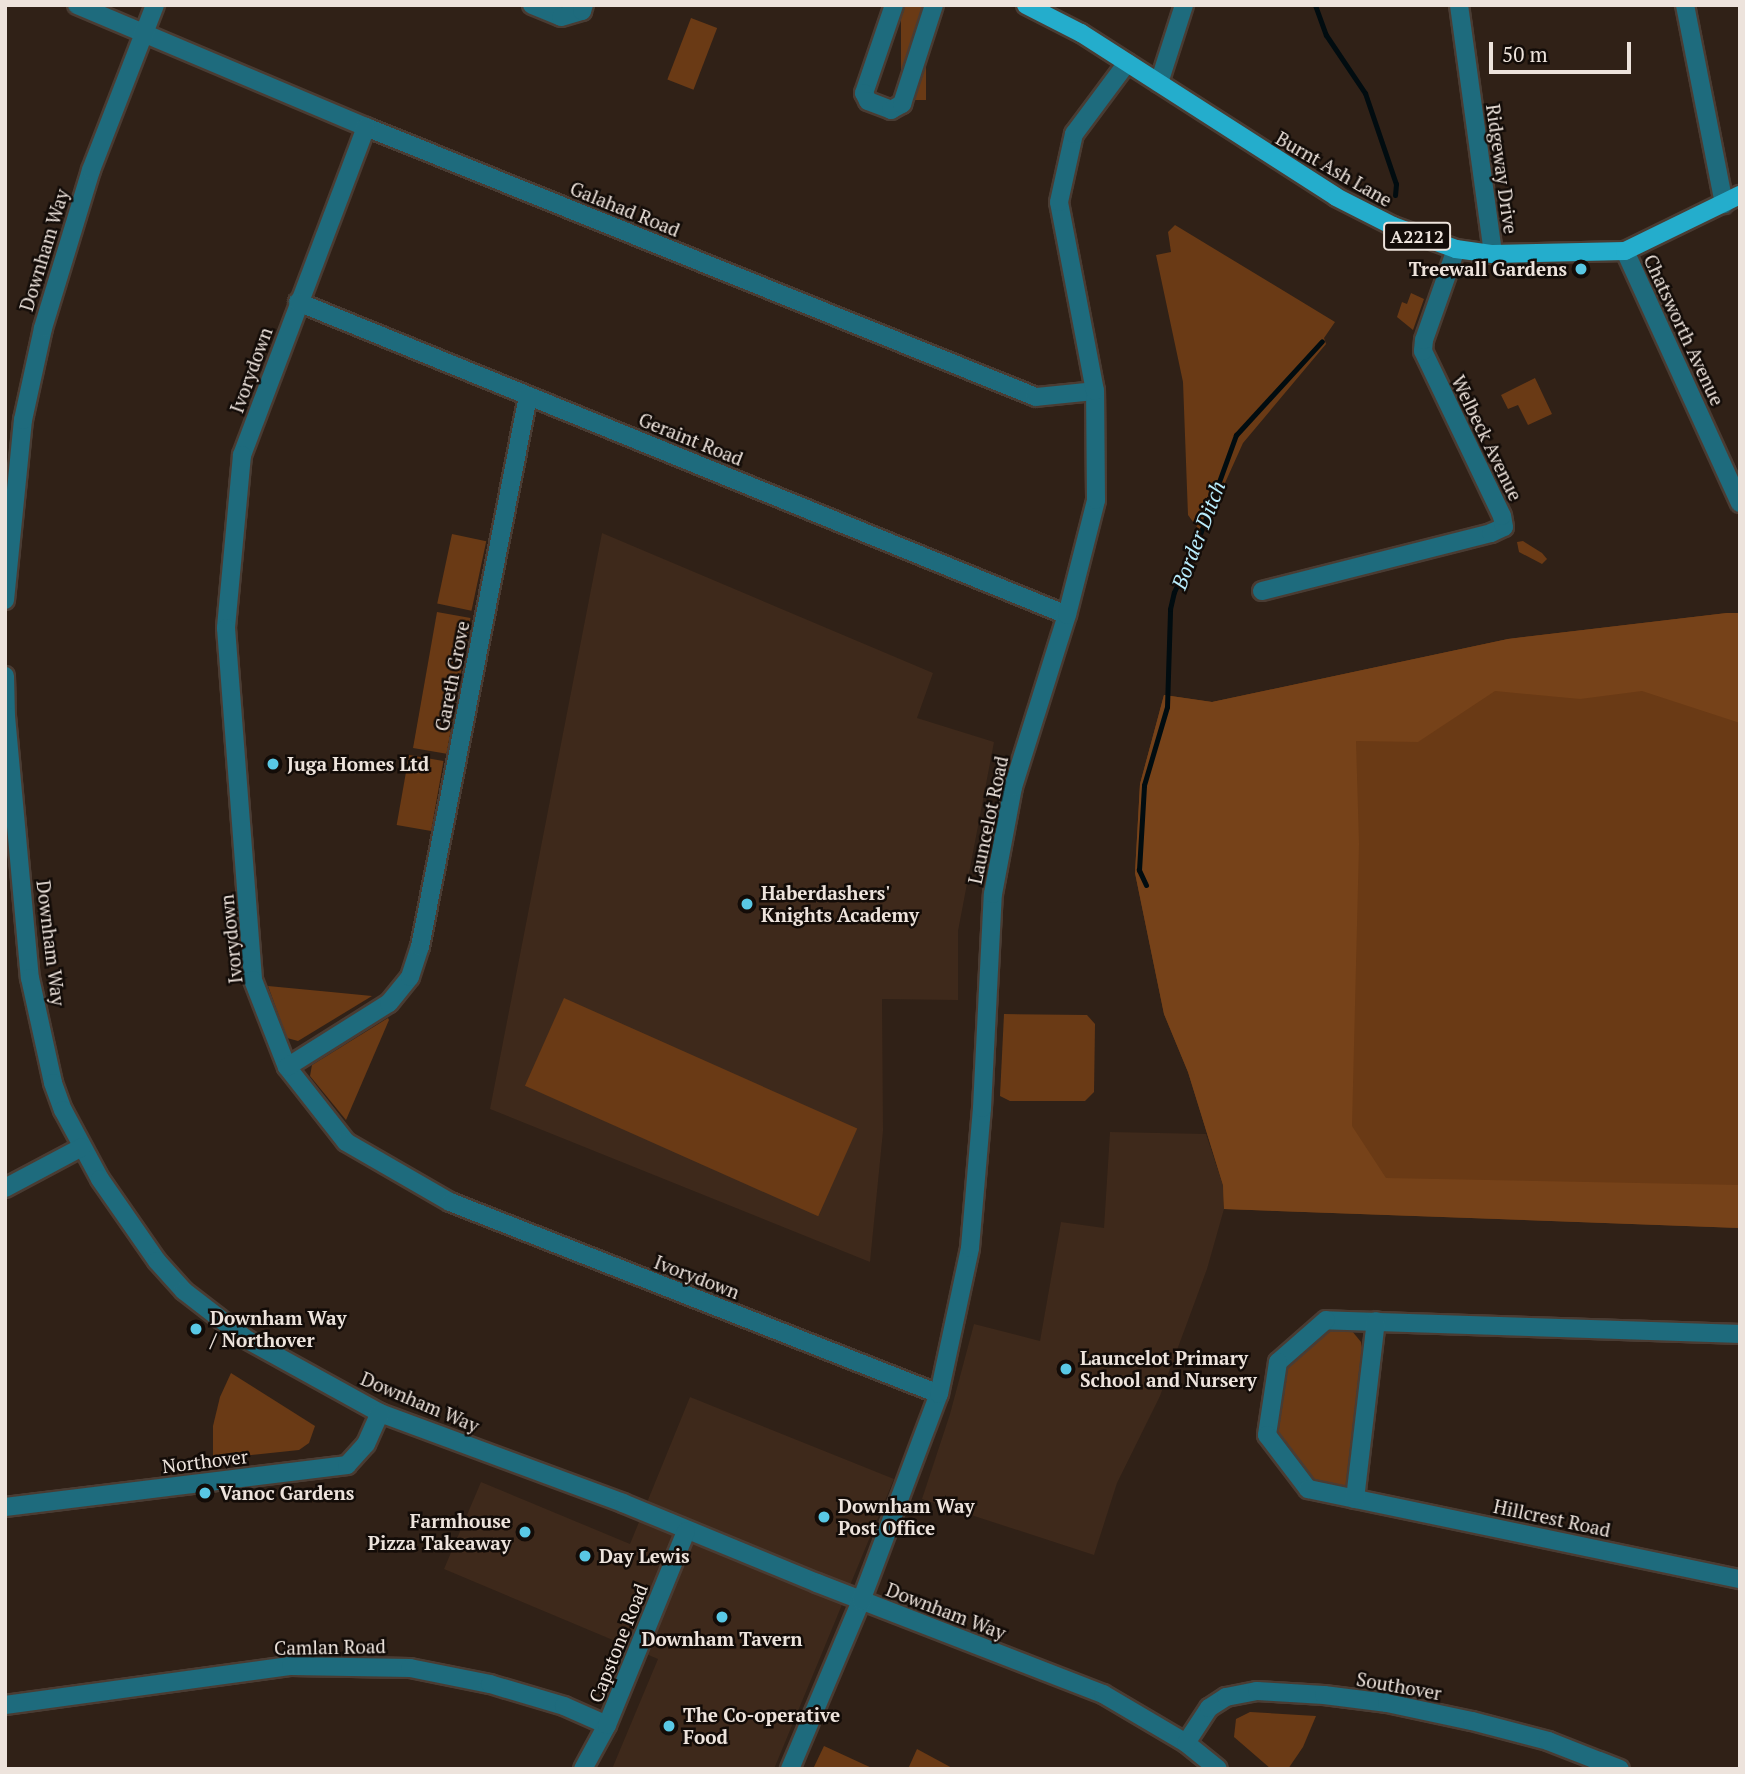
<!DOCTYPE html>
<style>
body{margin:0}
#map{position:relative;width:1745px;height:1774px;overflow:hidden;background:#302117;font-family:"PT Serif",serif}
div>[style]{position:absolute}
.built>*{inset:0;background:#3e291b}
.green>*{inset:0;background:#6a3a15;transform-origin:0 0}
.forest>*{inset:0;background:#764219}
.stream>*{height:5px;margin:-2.5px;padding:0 2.5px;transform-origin:2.5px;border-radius:2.5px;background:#010c10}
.roads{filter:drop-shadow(2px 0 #4a3c33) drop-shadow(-2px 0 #4a3c33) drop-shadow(0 2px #4a3c33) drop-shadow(0 -2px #4a3c33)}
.minor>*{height:18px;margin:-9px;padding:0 9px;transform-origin:9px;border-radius:9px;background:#1e6b7d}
.major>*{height:18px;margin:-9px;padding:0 9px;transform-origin:9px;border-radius:9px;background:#24adcc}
.dots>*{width:19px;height:19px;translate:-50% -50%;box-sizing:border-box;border:4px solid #130c08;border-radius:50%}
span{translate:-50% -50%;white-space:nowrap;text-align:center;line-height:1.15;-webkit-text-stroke:5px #130c08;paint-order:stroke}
.shield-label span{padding:2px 5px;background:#130c08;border:2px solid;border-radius:5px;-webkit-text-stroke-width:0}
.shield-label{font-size:18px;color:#ede3dc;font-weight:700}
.street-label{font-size:19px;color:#ede3dc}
.poi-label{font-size:19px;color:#ede3dc;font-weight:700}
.right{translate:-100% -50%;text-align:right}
.left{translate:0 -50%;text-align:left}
.water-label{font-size:21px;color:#b9edfd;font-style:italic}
.frame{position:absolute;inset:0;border:7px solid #ede3dc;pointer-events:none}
.scale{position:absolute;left:1489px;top:42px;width:142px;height:32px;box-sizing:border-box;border:4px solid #ede3dc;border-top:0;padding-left:9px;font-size:21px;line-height:24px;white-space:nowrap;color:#ede3dc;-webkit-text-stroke:5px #130c08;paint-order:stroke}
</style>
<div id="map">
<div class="built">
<i style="clip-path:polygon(602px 533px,933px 673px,917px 718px,994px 742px,958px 931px,958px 1000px,882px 999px,883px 1131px,870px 1262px,490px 1109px)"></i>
<i style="clip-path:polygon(1110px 1132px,1206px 1134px,1223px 1185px,1224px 1209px,1207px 1269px,1160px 1396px,1117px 1483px,1094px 1555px,922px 1499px,950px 1414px,974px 1324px,1040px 1341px,1061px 1222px,1104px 1228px)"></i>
<i style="clip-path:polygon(690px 1397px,894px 1479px,774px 1769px,612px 1769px,658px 1659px,444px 1569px,481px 1482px,630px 1544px)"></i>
</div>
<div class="green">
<i style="left:901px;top:5px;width:25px;height:95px"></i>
<i style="left:691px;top:18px;width:28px;height:66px;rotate:21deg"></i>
<i style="clip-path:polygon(1175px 225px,1335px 322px,1324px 338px,1326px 344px,1243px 443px,1202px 534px,1188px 515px,1183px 382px,1156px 255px,1171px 252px,1168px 232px)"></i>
<i style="clip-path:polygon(1411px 293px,1424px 299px,1413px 330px,1397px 317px,1402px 302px,1407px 304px)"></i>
<i style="clip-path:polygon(1535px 378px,1552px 414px,1528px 425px,1518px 405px,1508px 409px,1501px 395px)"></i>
<i style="left:452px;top:534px;width:35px;height:71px;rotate:12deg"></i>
<i style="clip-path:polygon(1523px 541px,1542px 553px,1547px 559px,1542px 564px,1519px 552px,1517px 542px)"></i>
<i style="left:437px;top:612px;width:34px;height:138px;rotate:10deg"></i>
<i style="clip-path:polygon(1727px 613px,1740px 613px,1740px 1228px,1224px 1209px,1223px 1185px,1188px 1072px,1164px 1014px,1135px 873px,1140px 784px,1164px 695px,1212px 702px,1508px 639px)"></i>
<i style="left:409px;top:755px;width:35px;height:71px;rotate:10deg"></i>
<i style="clip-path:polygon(268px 986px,331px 992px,372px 996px,298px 1041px,287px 1038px)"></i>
<i style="left:564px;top:998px;width:321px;height:96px;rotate:24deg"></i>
<i style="clip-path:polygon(1004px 1014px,1087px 1015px,1095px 1024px,1094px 1092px,1085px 1101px,1010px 1101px,1000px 1096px)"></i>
<i style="clip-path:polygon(388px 1018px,389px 1020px,346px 1120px,310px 1076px,312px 1065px)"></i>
<i style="clip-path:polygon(1333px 1329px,1352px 1331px,1361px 1342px,1362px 1348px,1347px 1484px,1342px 1489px,1314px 1483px,1277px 1434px,1288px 1367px)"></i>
<i style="clip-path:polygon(231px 1373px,315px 1426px,309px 1443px,299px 1450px,213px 1459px,213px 1426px,220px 1397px)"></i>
<i style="clip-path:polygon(1250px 1712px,1316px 1716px,1303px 1747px,1288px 1769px,1271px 1769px,1234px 1737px,1236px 1719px)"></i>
<i style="clip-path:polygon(824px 1746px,874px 1769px,813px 1769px)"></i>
<i style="clip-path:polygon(917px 1749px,954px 1769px,908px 1769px)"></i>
</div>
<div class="forest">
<i style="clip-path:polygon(1727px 613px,1740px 613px,1740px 723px,1642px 691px,1580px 699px,1495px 691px,1418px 742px,1356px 741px,1359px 844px,1352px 1126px,1386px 1178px,1740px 1185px,1740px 1228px,1224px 1209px,1223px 1185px,1188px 1072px,1164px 1014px,1135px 873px,1140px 784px,1164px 695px,1212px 702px,1508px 639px)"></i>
</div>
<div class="stream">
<i style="left:1315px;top:5px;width:32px;rotate:70deg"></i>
<i style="left:1326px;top:35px;width:70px;rotate:56.1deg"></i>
<i style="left:1365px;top:93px;width:96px;rotate:71.2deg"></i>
<i style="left:1396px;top:184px;width:11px;rotate:95deg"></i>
<i style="left:1146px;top:885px;width:17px;rotate:-115deg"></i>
<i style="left:1139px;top:870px;width:85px;rotate:-86.6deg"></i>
<i style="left:1144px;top:785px;width:81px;rotate:-73.6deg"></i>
<i style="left:1167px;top:707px;width:98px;rotate:-88.2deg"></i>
<i style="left:1170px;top:609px;width:17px;rotate:-77deg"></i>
<i style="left:1174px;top:592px;width:60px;rotate:-65.6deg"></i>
<i style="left:1199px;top:537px;width:109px;rotate:-70.1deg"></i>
<i style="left:1236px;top:435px;width:127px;rotate:-47.5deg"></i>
</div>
<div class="roads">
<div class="minor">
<i style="left:77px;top:5px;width:314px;rotate:22.9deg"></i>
<i style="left:366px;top:127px;width:722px;rotate:21.95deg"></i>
<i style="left:1036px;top:397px;width:59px;rotate:-5.8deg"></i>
<i style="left:532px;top:5px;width:31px;rotate:22deg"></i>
<i style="left:561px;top:17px;width:22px;rotate:-16deg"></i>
<i style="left:582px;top:11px;width:6px;rotate:-72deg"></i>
<i style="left:894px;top:5px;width:93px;rotate:108.8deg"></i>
<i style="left:864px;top:93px;width:9px;rotate:63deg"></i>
<i style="left:868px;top:101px;width:25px;rotate:21deg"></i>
<i style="left:891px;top:110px;width:13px;rotate:-29deg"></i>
<i style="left:902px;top:104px;width:104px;rotate:-72.1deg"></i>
<i style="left:1459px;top:5px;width:251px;rotate:82.2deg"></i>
<i style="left:1685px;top:5px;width:203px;rotate:78.9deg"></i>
<i style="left:1159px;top:83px;width:82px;rotate:-72.2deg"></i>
<i style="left:366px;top:127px;width:351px;rotate:110.7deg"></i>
<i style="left:242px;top:455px;width:174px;rotate:95.3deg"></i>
<i style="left:226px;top:628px;width:353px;rotate:85.6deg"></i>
<i style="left:253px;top:980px;width:93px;rotate:68.7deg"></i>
<i style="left:287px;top:1067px;width:95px;rotate:51.8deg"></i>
<i style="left:346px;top:1142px;width:120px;rotate:30deg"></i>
<i style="left:450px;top:1202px;width:525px;rotate:21.44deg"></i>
<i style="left:1625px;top:251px;width:277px;rotate:65.5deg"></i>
<i style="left:298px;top:302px;width:830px;rotate:22.15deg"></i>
<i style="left:1262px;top:591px;width:236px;rotate:-14.2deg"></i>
<i style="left:1491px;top:533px;width:14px;rotate:-25deg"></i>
<i style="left:1504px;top:527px;width:11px;rotate:-100deg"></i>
<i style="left:1502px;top:516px;width:183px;rotate:-115.6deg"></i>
<i style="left:1423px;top:351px;width:11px;rotate:-85deg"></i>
<i style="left:1424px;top:340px;width:96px;rotate:-70.6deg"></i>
<i style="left:5px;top:600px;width:181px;rotate:-84.3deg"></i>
<i style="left:23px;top:420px;width:94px;rotate:-77.7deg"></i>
<i style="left:43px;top:328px;width:165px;rotate:-73.1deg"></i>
<i style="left:91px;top:170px;width:177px;rotate:-68.8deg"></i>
<i style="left:5px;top:676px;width:40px;rotate:88.6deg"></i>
<i style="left:6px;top:716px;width:263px;rotate:84.8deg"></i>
<i style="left:30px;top:978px;width:107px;rotate:77.6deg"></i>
<i style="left:53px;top:1083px;width:29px;rotate:70deg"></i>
<i style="left:63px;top:1110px;width:78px;rotate:61.8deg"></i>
<i style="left:100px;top:1179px;width:100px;rotate:55.2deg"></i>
<i style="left:157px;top:1261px;width:40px;rotate:48deg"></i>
<i style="left:184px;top:1291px;width:78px;rotate:37.7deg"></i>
<i style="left:246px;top:1339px;width:153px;rotate:28.9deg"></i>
<i style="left:380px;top:1413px;width:259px;rotate:20.3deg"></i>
<i style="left:623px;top:1503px;width:210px;rotate:22.4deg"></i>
<i style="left:817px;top:1583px;width:307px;rotate:21.2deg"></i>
<i style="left:1103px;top:1694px;width:96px;rotate:30.6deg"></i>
<i style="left:1186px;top:1743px;width:41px;rotate:39.1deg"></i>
<i style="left:287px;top:1067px;width:120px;rotate:-32.1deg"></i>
<i style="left:389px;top:1003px;width:33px;rotate:-51deg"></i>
<i style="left:410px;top:977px;width:32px;rotate:-72deg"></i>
<i style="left:420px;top:947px;width:561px;rotate:-78.91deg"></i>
<i style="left:5px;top:1188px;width:87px;rotate:-28deg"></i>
<i style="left:1740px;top:1334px;width:414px;rotate:-178.1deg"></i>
<i style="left:1326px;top:1320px;width:64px;rotate:138.8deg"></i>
<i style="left:1278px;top:1362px;width:74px;rotate:98.6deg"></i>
<i style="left:1267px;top:1435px;width:68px;rotate:52.8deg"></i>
<i style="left:1308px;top:1489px;width:441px;rotate:11.8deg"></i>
<i style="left:1355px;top:1499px;width:179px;rotate:-83.3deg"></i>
<i style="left:5px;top:1507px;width:345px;rotate:-7deg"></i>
<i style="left:347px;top:1465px;width:28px;rotate:-48deg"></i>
<i style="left:366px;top:1444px;width:34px;rotate:-66deg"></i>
<i style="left:5px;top:1705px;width:289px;rotate:-7.8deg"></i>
<i style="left:291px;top:1666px;width:119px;rotate:1deg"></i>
<i style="left:410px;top:1668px;width:82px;rotate:11.3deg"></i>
<i style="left:490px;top:1684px;width:77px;rotate:16.6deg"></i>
<i style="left:564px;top:1706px;width:47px;rotate:23.8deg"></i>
<i style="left:1186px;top:1743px;width:42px;rotate:-56.7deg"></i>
<i style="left:1209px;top:1708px;width:20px;rotate:-33deg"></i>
<i style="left:1226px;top:1697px;width:32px;rotate:-11deg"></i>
<i style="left:1257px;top:1691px;width:67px;rotate:3.4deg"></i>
<i style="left:1324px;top:1695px;width:64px;rotate:7.2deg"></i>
<i style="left:1387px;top:1703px;width:87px;rotate:12deg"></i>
<i style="left:1472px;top:1721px;width:79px;rotate:14.7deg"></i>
<i style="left:1548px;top:1741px;width:77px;rotate:21.3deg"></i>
<i style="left:583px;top:1769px;width:50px;rotate:-61.4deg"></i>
<i style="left:607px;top:1725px;width:209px;rotate:-67.8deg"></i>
<i style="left:790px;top:1769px;width:182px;rotate:-67.1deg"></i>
<i style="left:861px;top:1601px;width:221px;rotate:-69.4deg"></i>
<i style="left:939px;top:1394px;width:149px;rotate:-78deg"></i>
<i style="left:970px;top:1248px;width:141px;rotate:-85.1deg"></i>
<i style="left:982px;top:1108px;width:214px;rotate:-87.1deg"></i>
<i style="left:993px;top:894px;width:109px;rotate:-79.4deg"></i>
<i style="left:1013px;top:787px;width:180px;rotate:-72.6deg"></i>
<i style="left:1067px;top:615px;width:119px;rotate:-75.8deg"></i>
<i style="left:1096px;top:500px;width:109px;rotate:-90.5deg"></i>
<i style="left:1095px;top:391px;width:192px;rotate:-100.8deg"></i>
<i style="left:1059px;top:202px;width:70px;rotate:-77.6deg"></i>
<i style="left:1074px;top:134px;width:89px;rotate:-53.3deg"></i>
</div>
<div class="major">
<i style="left:1026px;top:5px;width:62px;rotate:27deg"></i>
<i style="left:1081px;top:33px;width:303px;rotate:32.7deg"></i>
<i style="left:1336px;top:197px;width:64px;rotate:27deg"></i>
<i style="left:1393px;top:226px;width:67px;rotate:20.1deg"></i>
<i style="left:1456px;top:249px;width:37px;rotate:8deg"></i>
<i style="left:1493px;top:254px;width:132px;rotate:-1.3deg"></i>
<i style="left:1625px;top:251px;width:128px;rotate:-26deg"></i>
</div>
</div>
<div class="dots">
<i style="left:1581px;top:269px;background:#59c8e5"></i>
<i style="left:273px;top:764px;background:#59c8e5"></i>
<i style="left:747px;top:904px;background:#59c8e5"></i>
<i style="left:196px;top:1329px;background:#59c8e5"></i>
<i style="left:1066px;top:1369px;background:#59c8e5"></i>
<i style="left:205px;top:1493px;background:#59c8e5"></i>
<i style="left:824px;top:1517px;background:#59c8e5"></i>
<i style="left:525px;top:1532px;background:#59c8e5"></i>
<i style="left:585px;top:1556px;background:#59c8e5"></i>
<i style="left:722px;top:1617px;background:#59c8e5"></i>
<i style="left:669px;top:1726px;background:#59c8e5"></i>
</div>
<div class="shield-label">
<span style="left:1417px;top:236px">A2212</span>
</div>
<div class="street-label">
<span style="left:1334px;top:169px;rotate:30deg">Burnt Ash Lane</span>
<span style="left:1502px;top:169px;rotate:82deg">Ridgeway Drive</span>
<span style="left:625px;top:209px;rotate:22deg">Galahad Road</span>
<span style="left:44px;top:250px;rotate:-73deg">Downham Way</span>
<span style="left:1684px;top:330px;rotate:65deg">Chatsworth Avenue</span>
<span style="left:251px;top:370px;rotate:-70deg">Ivorydown</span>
<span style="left:1487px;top:438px;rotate:64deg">Welbeck Avenue</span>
<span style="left:691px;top:439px;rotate:22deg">Geraint Road</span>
<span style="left:452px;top:676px;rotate:-79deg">Gareth Grove</span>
<span style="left:988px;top:820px;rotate:-78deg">Launcelot Road</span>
<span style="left:231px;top:939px;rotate:-96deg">Ivorydown</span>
<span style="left:51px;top:943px;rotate:83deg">Downham Way</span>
<span style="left:697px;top:1277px;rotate:21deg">Ivorydown</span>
<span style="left:420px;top:1402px;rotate:23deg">Downham Way</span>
<span style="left:205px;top:1461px;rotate:-7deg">Northover</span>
<span style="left:1552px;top:1518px;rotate:12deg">Hillcrest Road</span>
<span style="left:946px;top:1611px;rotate:21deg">Downham Way</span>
<span style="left:618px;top:1643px;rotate:-68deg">Capstone Road</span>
<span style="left:330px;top:1647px;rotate:-1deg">Camlan Road</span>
<span style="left:1399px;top:1686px;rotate:10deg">Southover</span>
</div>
<div class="poi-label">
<span class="right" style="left:1567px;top:269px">Treewall Gardens</span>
<span class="left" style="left:287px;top:764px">Juga Homes Ltd</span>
<span class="left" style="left:761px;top:904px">Haberdashers'<br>Knights Academy</span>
<span class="left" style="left:210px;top:1329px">Downham Way<br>/ Northover</span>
<span class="left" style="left:1080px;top:1369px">Launcelot Primary<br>School and Nursery</span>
<span class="left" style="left:219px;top:1493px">Vanoc Gardens</span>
<span class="left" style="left:838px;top:1517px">Downham Way<br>Post Office</span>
<span class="right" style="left:511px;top:1532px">Farmhouse<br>Pizza Takeaway</span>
<span class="left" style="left:599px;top:1556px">Day Lewis</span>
<span style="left:722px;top:1639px">Downham Tavern</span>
<span class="left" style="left:683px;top:1726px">The Co-operative<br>Food</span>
</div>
<div class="water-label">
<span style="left:1198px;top:535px;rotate:-69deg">Border Ditch</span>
</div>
<div class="frame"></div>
<div class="scale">50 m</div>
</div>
